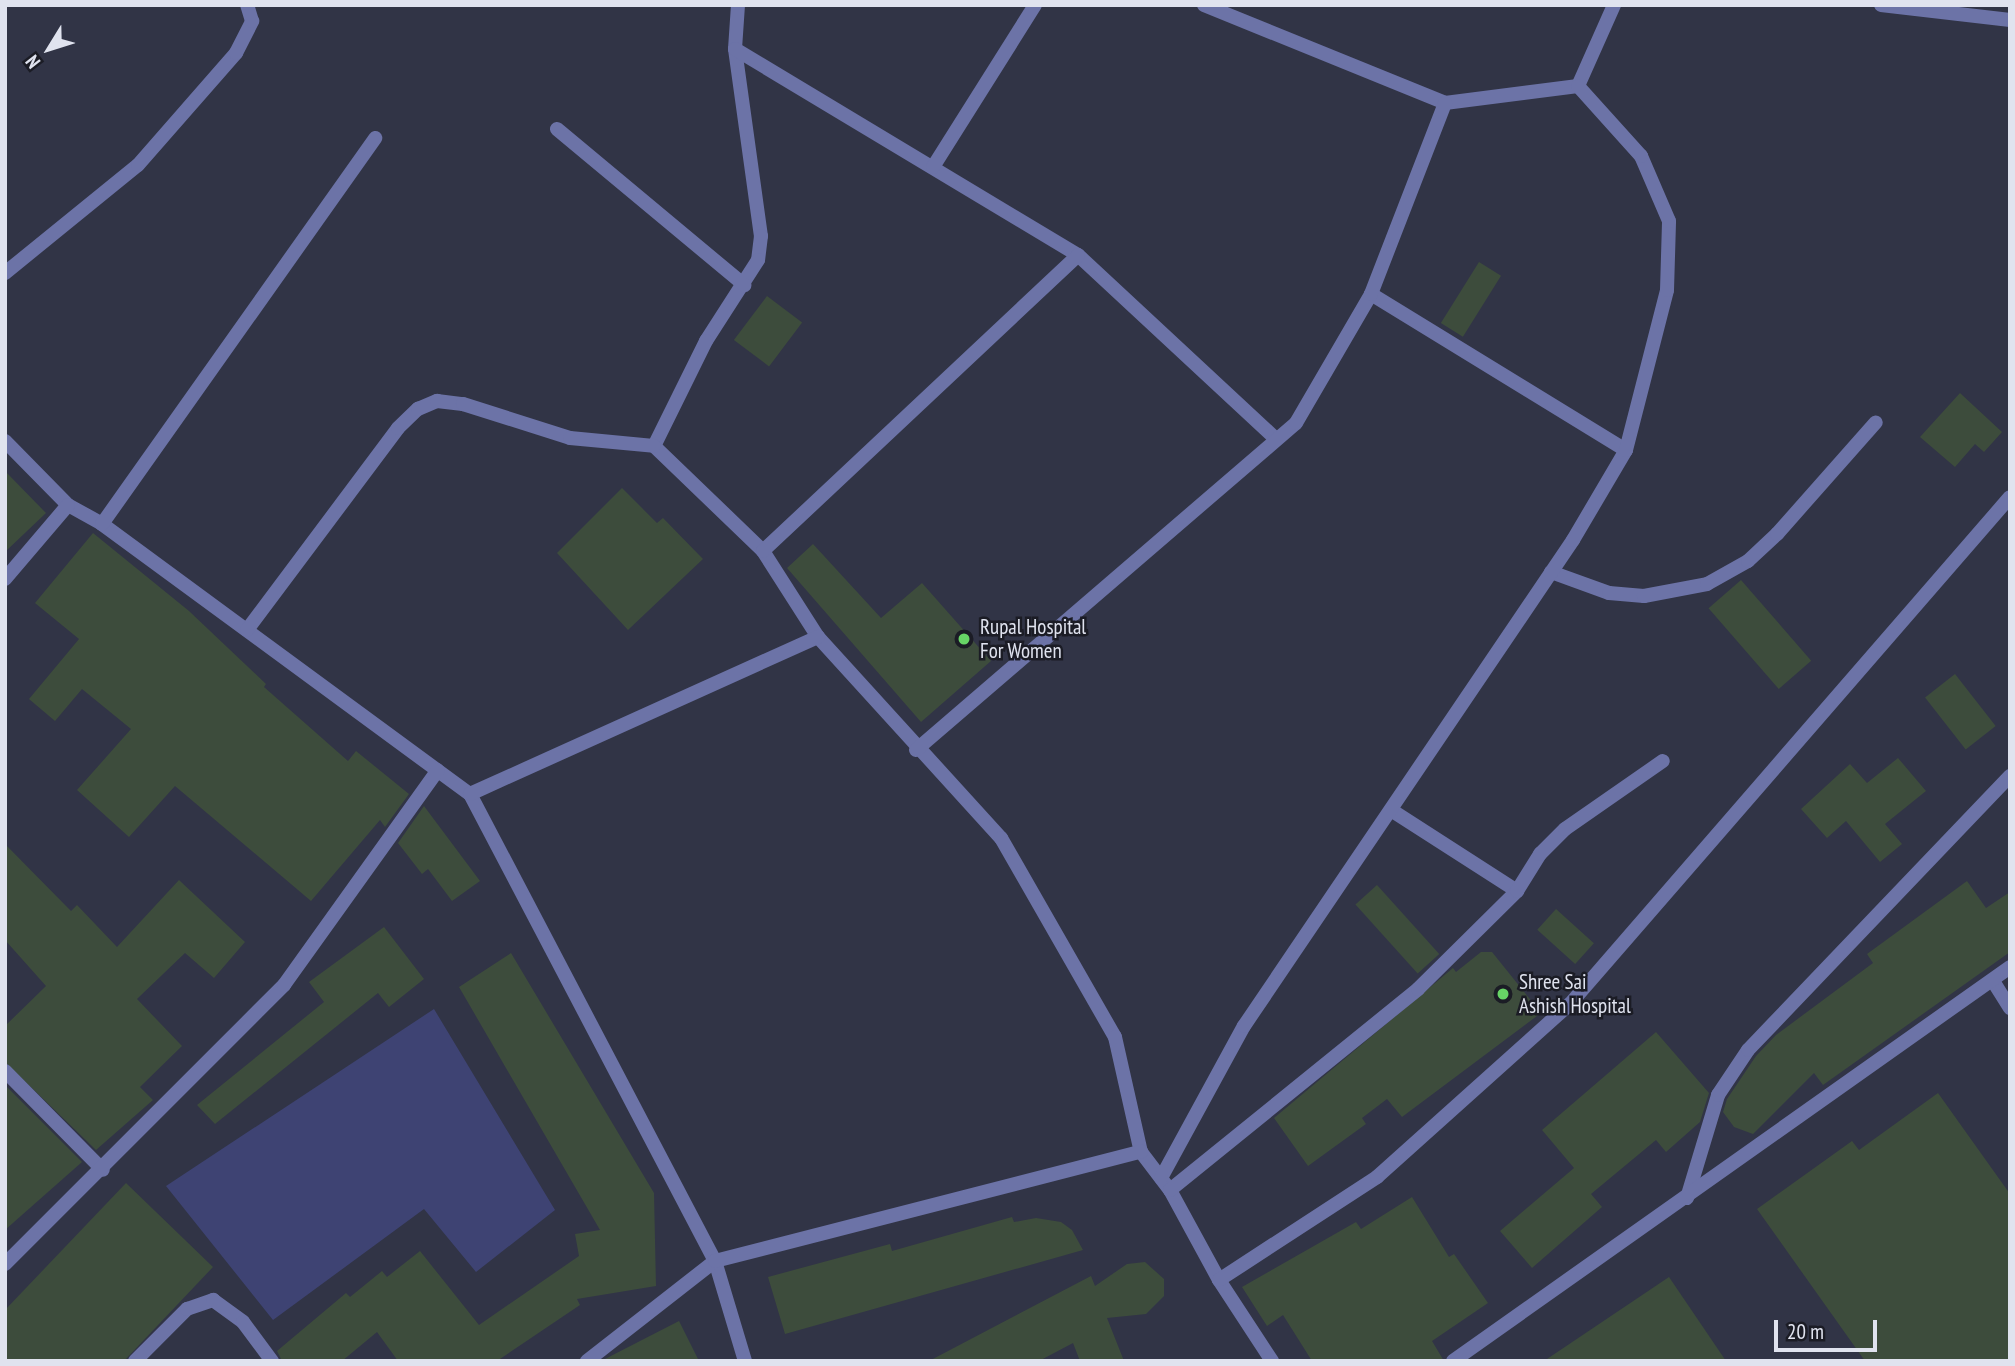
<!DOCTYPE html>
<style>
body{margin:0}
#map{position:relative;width:2015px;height:1366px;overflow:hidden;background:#313446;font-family:"PT Sans Narrow",sans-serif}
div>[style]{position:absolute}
.green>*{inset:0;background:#3e4373}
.building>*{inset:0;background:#3d4c3c;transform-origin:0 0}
.street>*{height:14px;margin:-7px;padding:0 7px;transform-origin:7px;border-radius:7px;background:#6c73a7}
.dots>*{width:19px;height:19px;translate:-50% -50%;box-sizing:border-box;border:4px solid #1b1c25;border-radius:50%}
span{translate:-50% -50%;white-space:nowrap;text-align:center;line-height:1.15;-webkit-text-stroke:5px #1b1c25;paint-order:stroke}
.poi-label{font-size:21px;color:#e0e3ef}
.left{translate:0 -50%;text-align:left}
.frame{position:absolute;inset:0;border:7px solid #e0e3ef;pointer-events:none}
.north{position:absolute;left:14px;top:14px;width:70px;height:70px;-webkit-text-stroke:5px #1b1c25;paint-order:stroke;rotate:232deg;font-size:19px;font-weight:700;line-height:28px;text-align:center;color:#e0e3ef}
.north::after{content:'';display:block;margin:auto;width:24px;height:32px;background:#e0e3ef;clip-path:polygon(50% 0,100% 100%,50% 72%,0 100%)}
.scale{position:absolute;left:1774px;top:1320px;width:103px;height:32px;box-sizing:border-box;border:4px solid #e0e3ef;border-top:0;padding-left:9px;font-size:21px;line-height:24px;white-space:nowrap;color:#e0e3ef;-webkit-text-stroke:5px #1b1c25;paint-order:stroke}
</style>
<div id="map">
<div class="green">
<i style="clip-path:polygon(434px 1009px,555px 1210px,476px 1272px,424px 1209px,273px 1320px,166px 1186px)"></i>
</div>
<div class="building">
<i style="left:1479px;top:262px;width:26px;height:72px;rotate:32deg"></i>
<i style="left:767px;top:296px;width:44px;height:55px;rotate:37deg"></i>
<i style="clip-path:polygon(1960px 393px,2002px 432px,1984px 452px,1975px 444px,1955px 467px,1920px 437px)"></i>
<i style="clip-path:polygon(5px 471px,46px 513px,5px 552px)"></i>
<i style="clip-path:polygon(622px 488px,657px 523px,663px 518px,703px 559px,628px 630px,557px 553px)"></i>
<i style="clip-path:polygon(93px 533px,189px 611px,266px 684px,264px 687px,348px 761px,356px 751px,409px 794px,385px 827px,380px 820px,311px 901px,175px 786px,129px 837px,77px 790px,131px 729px,82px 689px,55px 721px,29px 699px,79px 639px,35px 603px)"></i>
<i style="clip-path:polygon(813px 544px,881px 618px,922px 583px,991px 661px,921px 722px,787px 568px)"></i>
<i style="left:1741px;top:580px;width:107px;height:43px;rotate:49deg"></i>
<i style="left:1955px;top:674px;width:66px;height:38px;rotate:52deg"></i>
<i style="clip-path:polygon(1898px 758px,1926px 791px,1885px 824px,1902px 844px,1880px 862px,1846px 821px,1827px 838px,1801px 809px,1850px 764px,1867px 783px)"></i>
<i style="clip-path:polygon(424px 806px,480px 881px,452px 901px,428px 869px,422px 874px,398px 843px)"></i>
<i style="clip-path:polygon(5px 844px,71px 911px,77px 905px,117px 947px,179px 880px,245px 942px,214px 978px,185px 953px,137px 999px,182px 1046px,140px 1087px,153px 1100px,96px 1150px,5px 1062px,5px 1026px,46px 986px,5px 940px)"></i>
<i style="clip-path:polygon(1967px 881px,1986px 908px,2010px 892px,2010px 952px,1823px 1085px,1814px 1073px,1753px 1134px,1734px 1127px,1723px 1112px,1727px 1099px,1756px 1056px,1776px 1035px,1873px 963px,1867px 954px)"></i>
<i style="left:1377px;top:885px;width:93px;height:29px;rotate:48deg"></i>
<i style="left:1556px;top:909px;width:51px;height:28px;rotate:42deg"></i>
<i style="clip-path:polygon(384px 927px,424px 979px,389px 1007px,378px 993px,215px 1124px,197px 1105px,324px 1002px,309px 982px)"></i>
<i style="clip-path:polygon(1481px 952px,1492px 952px,1541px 1013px,1402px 1117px,1387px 1099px,1362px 1118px,1366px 1124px,1308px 1166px,1274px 1118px,1453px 968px,1456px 972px)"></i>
<i style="clip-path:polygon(511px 953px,654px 1193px,656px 1286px,577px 1299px,580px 1305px,497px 1361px,398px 1361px,377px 1332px,342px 1361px,282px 1361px,277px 1351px,346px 1293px,350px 1297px,382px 1271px,387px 1277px,420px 1251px,479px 1325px,579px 1256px,575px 1234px,600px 1230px,459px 987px)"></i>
<i style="clip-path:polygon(1656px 1032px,1709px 1093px,1700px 1122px,1666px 1152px,1656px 1140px,1591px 1194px,1602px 1207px,1532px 1268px,1500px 1231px,1574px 1168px,1542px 1130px)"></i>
<i style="clip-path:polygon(5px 1085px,82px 1162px,5px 1230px)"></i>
<i style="clip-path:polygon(1938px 1093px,2010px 1194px,2010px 1361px,1865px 1361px,1757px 1209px,1852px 1141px,1859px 1150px)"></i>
<i style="clip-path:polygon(126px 1183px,213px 1267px,124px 1361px,5px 1361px,5px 1310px)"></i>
<i style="clip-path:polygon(1412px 1197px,1449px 1257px,1454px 1254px,1488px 1303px,1432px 1341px,1444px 1361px,1312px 1361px,1283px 1315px,1267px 1326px,1242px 1287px,1356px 1222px,1361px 1229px)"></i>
<i style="clip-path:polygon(1012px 1217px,1014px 1222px,1036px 1218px,1061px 1222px,1072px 1230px,1083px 1250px,785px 1334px,768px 1277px,890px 1244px,892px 1251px)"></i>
<i style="clip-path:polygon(1145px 1262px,1164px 1279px,1164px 1296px,1146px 1314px,1107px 1318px,1124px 1361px,1080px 1361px,1073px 1343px,1039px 1361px,929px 1361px,1091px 1276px,1095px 1286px,1127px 1264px)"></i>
<i style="clip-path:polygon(1669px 1277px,1726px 1361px,1544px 1361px)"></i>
<i style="clip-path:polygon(679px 1321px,699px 1361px,603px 1361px,603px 1360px)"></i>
</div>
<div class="street">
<i style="left:738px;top:5px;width:44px;rotate:93.9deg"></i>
<i style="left:735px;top:49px;width:189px;rotate:82.1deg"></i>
<i style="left:761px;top:236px;width:24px;rotate:97deg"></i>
<i style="left:758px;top:260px;width:96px;rotate:122.7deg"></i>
<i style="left:706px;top:341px;width:117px;rotate:116.3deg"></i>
<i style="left:654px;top:446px;width:151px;rotate:43.9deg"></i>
<i style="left:763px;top:551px;width:102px;rotate:57.4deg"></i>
<i style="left:818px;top:637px;width:272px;rotate:47.7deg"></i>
<i style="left:1001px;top:838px;width:229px;rotate:60.2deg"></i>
<i style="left:1115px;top:1037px;width:118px;rotate:77.3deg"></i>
<i style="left:1141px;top:1152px;width:48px;rotate:52.7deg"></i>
<i style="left:1170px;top:1190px;width:102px;rotate:61.4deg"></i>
<i style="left:1219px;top:1280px;width:97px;rotate:56.8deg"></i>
<i style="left:1204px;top:5px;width:260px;rotate:22.1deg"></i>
<i style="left:1445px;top:103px;width:134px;rotate:-7.3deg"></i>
<i style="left:1578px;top:86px;width:89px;rotate:-66deg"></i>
<i style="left:1881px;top:5px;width:130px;rotate:6.6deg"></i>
<i style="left:735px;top:49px;width:400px;rotate:31deg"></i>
<i style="left:1078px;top:255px;width:270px;rotate:42.9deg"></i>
<i style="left:557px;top:129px;width:244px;rotate:39.8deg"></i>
<i style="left:933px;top:167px;width:191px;rotate:-57.8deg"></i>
<i style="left:5px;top:273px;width:171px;rotate:-39.1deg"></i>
<i style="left:138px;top:165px;width:149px;rotate:-48.8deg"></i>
<i style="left:236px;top:53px;width:36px;rotate:-63deg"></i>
<i style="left:252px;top:21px;width:17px;rotate:-107deg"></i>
<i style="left:1371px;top:294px;width:299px;rotate:31.5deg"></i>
<i style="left:5px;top:441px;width:90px;rotate:45.5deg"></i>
<i style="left:68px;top:505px;width:39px;rotate:29deg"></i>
<i style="left:102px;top:524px;width:456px;rotate:36.3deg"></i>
<i style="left:470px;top:794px;width:527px;rotate:62.32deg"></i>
<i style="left:715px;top:1261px;width:104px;rotate:73.3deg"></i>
<i style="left:102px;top:524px;width:473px;rotate:-54.7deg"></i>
<i style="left:763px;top:551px;width:432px;rotate:-43.2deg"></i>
<i style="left:1551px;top:572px;width:62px;rotate:19.9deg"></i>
<i style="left:1609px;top:593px;width:35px;rotate:5deg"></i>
<i style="left:1644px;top:596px;width:64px;rotate:-10.8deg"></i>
<i style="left:1707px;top:584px;width:47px;rotate:-29.3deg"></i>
<i style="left:1748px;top:561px;width:40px;rotate:-43deg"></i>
<i style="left:1777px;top:534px;width:149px;rotate:-48.5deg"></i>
<i style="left:5px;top:579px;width:97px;rotate:-49.6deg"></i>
<i style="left:247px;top:630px;width:252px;rotate:-53.2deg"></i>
<i style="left:398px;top:428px;width:28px;rotate:-44deg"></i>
<i style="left:418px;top:409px;width:21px;rotate:-23deg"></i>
<i style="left:437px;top:401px;width:26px;rotate:7deg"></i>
<i style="left:463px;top:404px;width:112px;rotate:17.6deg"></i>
<i style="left:570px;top:438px;width:84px;rotate:5.4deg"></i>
<i style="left:916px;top:750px;width:501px;rotate:-40.71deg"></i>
<i style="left:1296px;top:423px;width:149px;rotate:-59.8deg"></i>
<i style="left:1371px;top:294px;width:205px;rotate:-68.8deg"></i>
<i style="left:470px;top:794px;width:382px;rotate:-24.3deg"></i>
<i style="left:1391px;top:810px;width:150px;rotate:32.7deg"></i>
<i style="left:1993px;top:981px;width:32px;rotate:58deg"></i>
<i style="left:5px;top:1071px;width:139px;rotate:45.3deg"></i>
<i style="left:1161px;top:1178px;width:173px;rotate:-61.4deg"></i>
<i style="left:1244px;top:1026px;width:587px;rotate:-55.9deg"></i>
<i style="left:1573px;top:540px;width:104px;rotate:-59.5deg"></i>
<i style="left:1626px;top:450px;width:165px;rotate:-75.6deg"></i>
<i style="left:1667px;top:290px;width:69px;rotate:-88.3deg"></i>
<i style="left:1669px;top:221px;width:71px;rotate:-113.3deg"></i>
<i style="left:1641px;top:156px;width:94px;rotate:-132deg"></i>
<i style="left:1170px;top:1190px;width:319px;rotate:-39deg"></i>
<i style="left:1418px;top:989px;width:139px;rotate:-44.7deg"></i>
<i style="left:1517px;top:891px;width:44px;rotate:-58.1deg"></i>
<i style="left:1540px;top:854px;width:35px;rotate:-45deg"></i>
<i style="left:1565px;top:829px;width:119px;rotate:-34.8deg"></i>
<i style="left:1687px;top:1198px;width:108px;rotate:-73.2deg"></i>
<i style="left:1718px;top:1095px;width:54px;rotate:-56.3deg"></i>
<i style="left:1748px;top:1050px;width:379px;rotate:-46.3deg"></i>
<i style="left:5px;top:1264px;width:395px;rotate:-45deg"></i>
<i style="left:284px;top:985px;width:264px;rotate:-54.4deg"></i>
<i style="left:1219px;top:1280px;width:189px;rotate:-33.1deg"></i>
<i style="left:1377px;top:1177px;width:259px;rotate:-41.9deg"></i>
<i style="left:1570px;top:1004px;width:671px;rotate:-49.05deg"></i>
<i style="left:135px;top:1361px;width:74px;rotate:-45deg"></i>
<i style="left:187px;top:1309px;width:28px;rotate:-19deg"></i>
<i style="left:213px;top:1300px;width:37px;rotate:36deg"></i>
<i style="left:243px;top:1322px;width:49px;rotate:53.4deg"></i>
<i style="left:587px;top:1361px;width:162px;rotate:-38deg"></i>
<i style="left:715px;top:1261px;width:440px;rotate:-14.4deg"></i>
<i style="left:1453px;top:1361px;width:682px;rotate:-35.27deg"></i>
</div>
<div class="dots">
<i style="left:964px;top:639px;background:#67d466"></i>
<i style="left:1503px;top:994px;background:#67d466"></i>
</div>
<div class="poi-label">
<span class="left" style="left:980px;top:639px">Rupal Hospital<br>For Women</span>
<span class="left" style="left:1519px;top:994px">Shree Sai<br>Ashish Hospital</span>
</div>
<div class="frame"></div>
<div class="north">N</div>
<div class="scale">20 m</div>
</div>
